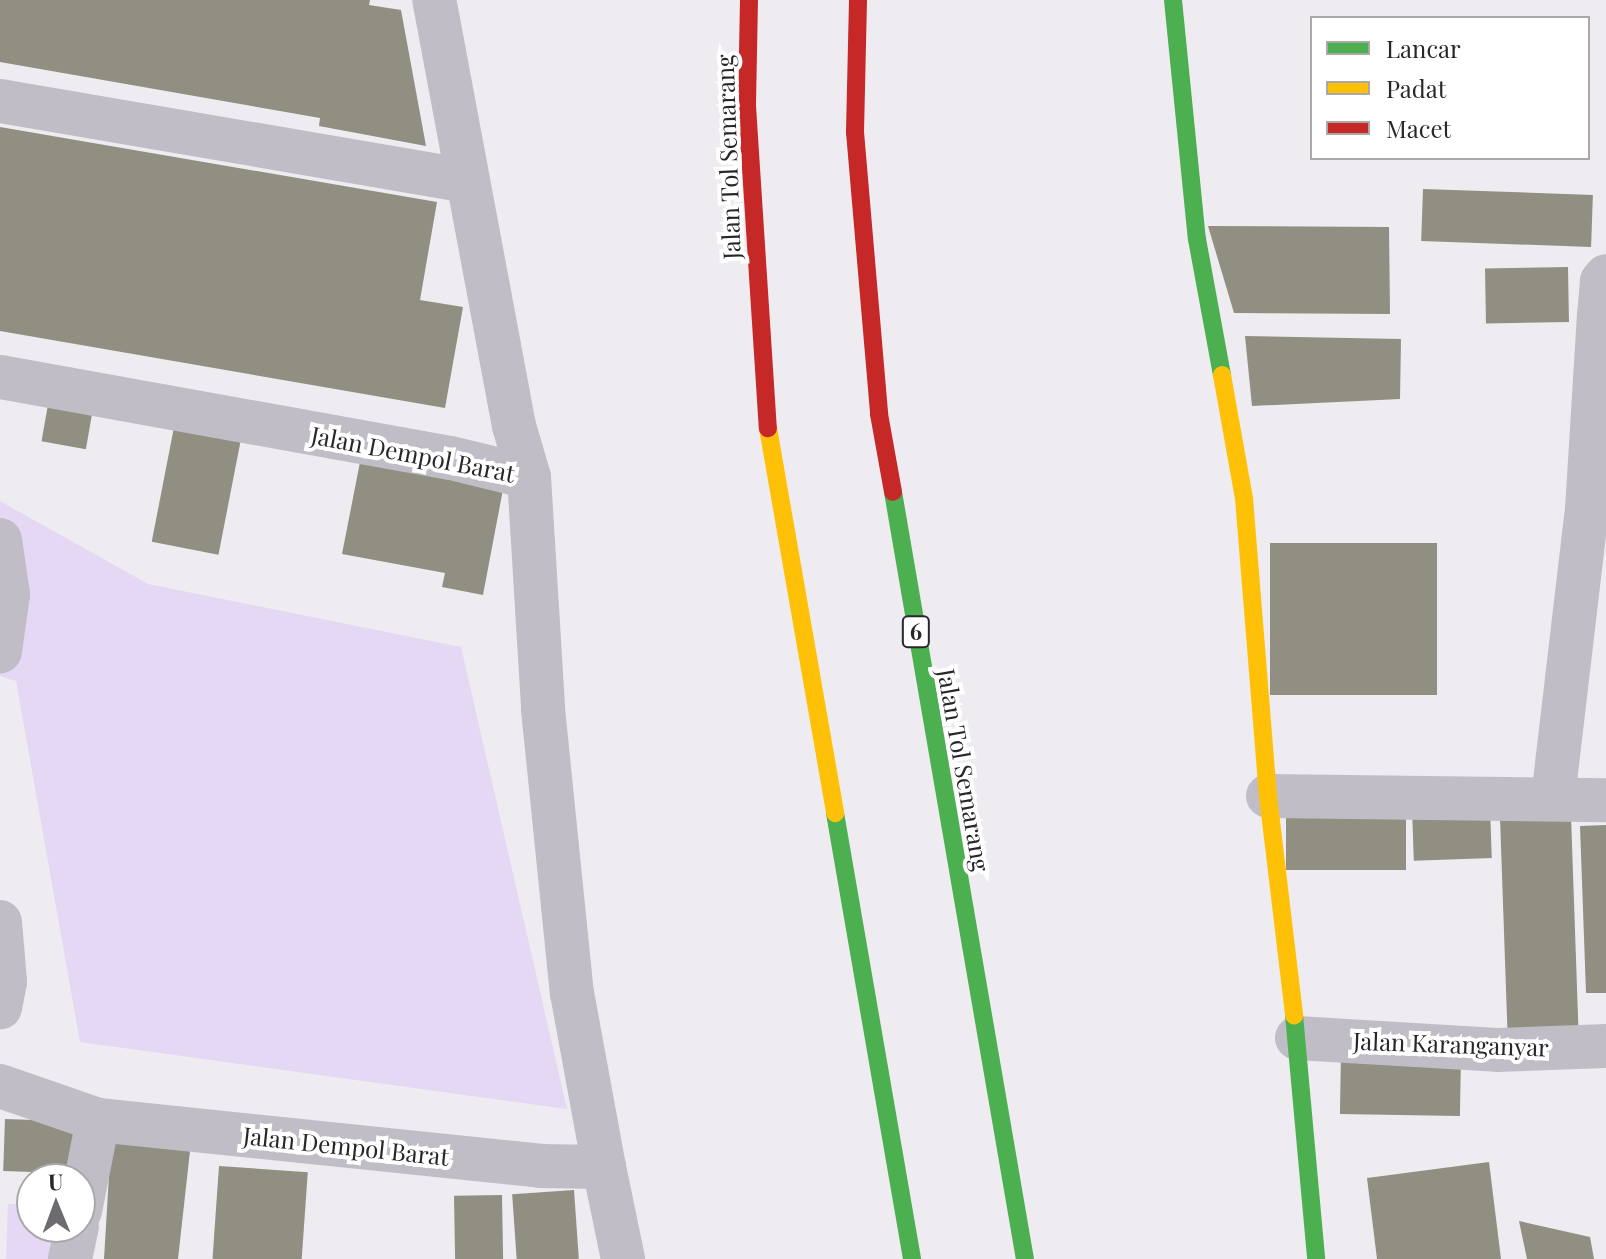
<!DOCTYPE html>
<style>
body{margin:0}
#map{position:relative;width:1606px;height:1259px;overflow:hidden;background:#eeecf1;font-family:"Playfair Display",serif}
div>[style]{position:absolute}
.green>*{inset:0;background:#e4d8f4}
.building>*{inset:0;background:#908f81;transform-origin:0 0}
.street>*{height:44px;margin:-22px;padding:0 22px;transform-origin:22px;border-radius:22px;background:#c1bdc6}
.fast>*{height:18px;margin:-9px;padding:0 9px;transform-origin:9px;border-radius:9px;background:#4caf50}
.slow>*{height:18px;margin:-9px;padding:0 9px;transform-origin:9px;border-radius:9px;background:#ffc107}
.jam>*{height:18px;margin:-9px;padding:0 9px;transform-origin:9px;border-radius:9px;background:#c62828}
span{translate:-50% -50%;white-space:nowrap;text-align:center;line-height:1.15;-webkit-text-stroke:8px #fff;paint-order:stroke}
.shield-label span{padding:2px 6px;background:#fff;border:2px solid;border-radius:6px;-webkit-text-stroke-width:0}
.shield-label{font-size:22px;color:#272629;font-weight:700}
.street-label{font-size:24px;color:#272629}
.legend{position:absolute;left:1310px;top:16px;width:280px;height:144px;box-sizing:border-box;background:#fff;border:2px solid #a9a8a9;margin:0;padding:10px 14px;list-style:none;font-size:24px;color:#272629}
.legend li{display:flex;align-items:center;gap:16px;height:40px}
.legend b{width:40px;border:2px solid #a9a8a9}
.north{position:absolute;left:16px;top:1163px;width:80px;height:80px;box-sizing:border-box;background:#fff;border:2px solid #a9a8a9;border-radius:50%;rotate:359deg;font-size:22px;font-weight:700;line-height:32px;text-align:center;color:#272629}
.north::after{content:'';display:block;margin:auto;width:28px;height:36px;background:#6d6b6f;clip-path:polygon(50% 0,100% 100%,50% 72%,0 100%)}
</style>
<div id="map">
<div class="green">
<i style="clip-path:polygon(0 501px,148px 584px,461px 647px,567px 1109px,80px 1042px,16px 681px,0 676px)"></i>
<i style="clip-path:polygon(8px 1204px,32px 1205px,32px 1227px,59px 1227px,57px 1259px,6px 1259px)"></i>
</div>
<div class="building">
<i style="clip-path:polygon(0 0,370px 0,369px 5px,401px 10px,426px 146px,319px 126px,320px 118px,0 62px)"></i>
<i style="clip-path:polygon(0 127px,437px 202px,420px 300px,463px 307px,445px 408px,0 331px)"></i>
<i style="left:1423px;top:189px;width:170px;height:52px;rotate:2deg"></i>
<i style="clip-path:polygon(1208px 226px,1389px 227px,1390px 314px,1234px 313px)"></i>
<i style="left:1568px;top:267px;width:55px;height:83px;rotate:89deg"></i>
<i style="clip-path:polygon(1245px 336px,1401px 339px,1400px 399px,1252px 406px)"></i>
<i style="left:49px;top:399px;width:45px;height:43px;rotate:10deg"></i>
<i style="left:175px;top:422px;width:68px;height:122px;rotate:11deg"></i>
<i style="clip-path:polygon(361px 457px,504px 484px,483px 595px,442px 587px,445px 573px,342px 554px)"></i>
<i style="left:1270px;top:543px;width:167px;height:152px"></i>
<i style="left:1286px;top:804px;width:120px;height:66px"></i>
<i style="left:1490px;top:807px;width:51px;height:78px;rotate:88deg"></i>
<i style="left:1571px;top:816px;width:212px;height:71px;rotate:88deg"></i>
<i style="clip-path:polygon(1606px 825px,1606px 993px,1586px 993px,1580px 826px)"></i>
<i style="left:1341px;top:1053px;width:120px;height:61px;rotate:1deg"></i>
<i style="left:5px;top:1119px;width:74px;height:52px;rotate:2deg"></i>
<i style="clip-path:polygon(111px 1142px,191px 1142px,178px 1259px,104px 1259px)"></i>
<i style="clip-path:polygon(1489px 1162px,1501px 1259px,1377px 1259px,1367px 1178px)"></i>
<i style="left:219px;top:1166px;width:89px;height:93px;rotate:4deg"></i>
<i style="left:574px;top:1190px;width:69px;height:62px;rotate:86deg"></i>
<i style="left:502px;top:1195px;width:64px;height:48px;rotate:89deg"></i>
<i style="clip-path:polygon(1519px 1221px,1590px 1237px,1594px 1259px,1527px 1259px)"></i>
</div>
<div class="street">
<i style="left:0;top:101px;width:473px;rotate:9.7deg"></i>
<i style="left:0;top:377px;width:458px;rotate:10.2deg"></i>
<i style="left:451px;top:458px;width:80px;rotate:13.7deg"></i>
<i style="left:529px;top:477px;width:53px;rotate:-106.4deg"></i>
<i style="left:514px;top:426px;width:433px;rotate:-100.6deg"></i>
<i style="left:529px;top:477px;width:232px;rotate:86.5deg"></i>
<i style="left:543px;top:709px;width:285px;rotate:84.2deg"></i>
<i style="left:572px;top:993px;width:177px;rotate:79.6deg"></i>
<i style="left:0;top:540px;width:55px;rotate:81.6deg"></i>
<i style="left:8px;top:594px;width:58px;rotate:98deg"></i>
<i style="left:1268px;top:796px;width:338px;rotate:0.7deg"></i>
<i style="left:1553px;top:798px;width:290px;rotate:-83.3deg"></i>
<i style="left:1587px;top:510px;width:194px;rotate:-86.5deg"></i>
<i style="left:1599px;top:316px;width:35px;rotate:-85deg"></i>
<i style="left:1602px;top:281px;width:6px;rotate:-51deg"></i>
<i style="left:0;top:922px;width:60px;rotate:85.2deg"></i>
<i style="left:5px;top:982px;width:26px;rotate:101deg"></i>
<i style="left:1297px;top:1038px;width:200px;rotate:3.4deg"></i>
<i style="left:1497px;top:1050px;width:109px;rotate:-2.1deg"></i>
<i style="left:0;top:1086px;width:104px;rotate:19.1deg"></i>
<i style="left:98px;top:1120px;width:444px;rotate:5.9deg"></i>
<i style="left:540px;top:1166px;width:64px;rotate:0.9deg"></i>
<i style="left:604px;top:1167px;width:94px;rotate:78.3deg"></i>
<i style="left:80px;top:1211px;width:93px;rotate:-78.8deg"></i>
<i style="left:70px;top:1259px;width:33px;rotate:-78deg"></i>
</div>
<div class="fast">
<i style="left:1173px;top:0;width:240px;rotate:84.3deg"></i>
<i style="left:1197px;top:239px;width:138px;rotate:79.6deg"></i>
<i style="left:893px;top:492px;width:778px;rotate:80.24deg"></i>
<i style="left:835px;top:813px;width:453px;rotate:80.2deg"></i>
<i style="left:1294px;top:1015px;width:245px;rotate:84.8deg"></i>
</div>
<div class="slow">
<i style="left:1222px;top:375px;width:125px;rotate:79.9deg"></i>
<i style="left:1244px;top:498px;width:299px;rotate:85.4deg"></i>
<i style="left:1268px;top:796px;width:221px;rotate:83.2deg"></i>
<i style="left:768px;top:428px;width:391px;rotate:80.1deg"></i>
</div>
<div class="jam">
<i style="left:749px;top:0;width:106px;rotate:91.1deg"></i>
<i style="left:747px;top:106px;width:323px;rotate:86.3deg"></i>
<i style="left:858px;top:0;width:132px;rotate:91.3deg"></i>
<i style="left:855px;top:132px;width:283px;rotate:85.1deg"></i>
<i style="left:879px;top:414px;width:79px;rotate:79.8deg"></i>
</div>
<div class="shield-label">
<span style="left:916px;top:632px">6</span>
</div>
<div class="street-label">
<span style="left:728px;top:157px;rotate:-92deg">Jalan Tol Semarang</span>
<span style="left:413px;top:454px;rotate:11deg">Jalan Dempol Barat</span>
<span style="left:964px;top:770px;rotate:80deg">Jalan Tol Semarang</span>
<span style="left:1451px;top:1044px;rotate:2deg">Jalan Karanganyar</span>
<span style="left:346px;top:1146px;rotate:6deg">Jalan Dempol Barat</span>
</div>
<ul class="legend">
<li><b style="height:10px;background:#4caf50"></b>Lancar</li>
<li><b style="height:10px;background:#ffc107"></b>Padat</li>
<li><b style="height:10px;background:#c62828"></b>Macet</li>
</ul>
<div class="north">U</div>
</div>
